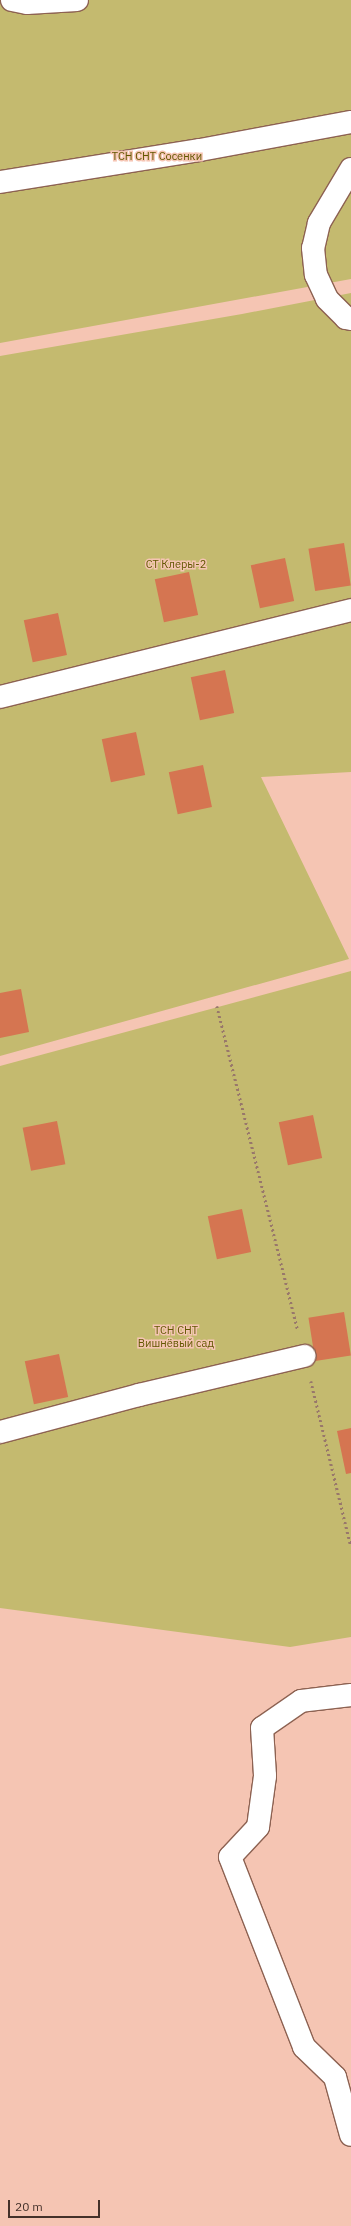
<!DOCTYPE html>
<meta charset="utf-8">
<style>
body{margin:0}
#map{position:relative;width:351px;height:2226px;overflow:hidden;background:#f5c5b3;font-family:"IBM Plex Sans",sans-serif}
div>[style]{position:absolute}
.green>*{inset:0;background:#c4ba6f}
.building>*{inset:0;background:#d57551;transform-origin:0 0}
.path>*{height:2.5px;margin-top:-1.25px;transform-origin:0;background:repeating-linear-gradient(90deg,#98776b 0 2px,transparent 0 5px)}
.roads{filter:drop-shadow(1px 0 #8d6252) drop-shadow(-1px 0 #8d6252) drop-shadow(0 1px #8d6252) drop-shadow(0 -1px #8d6252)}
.minor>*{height:22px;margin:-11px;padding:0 11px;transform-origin:11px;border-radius:11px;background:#fff}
span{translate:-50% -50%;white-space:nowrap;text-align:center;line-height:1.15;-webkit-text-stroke:3px #f5c5b3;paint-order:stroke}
.park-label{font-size:11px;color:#625700}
.scale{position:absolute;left:8px;top:2200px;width:92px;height:18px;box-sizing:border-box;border:2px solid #44312a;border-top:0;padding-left:5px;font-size:12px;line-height:14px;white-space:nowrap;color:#44312a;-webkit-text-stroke:3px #f5c5b3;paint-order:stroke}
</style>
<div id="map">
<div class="green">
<i style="clip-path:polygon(0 0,351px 0,351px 279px,0 343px)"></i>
<i style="clip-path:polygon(351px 293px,351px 772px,261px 777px,349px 959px,0 1056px,0 356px,242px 314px)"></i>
<i style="clip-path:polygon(351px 971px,351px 1637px,290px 1647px,0 1608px,0 1066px)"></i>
</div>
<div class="building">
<i style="left:344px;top:543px;width:43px;height:36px;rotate:81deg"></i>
<i style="left:285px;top:558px;width:44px;height:35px;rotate:78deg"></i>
<i style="left:189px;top:572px;width:44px;height:35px;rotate:78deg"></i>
<i style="left:58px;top:613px;width:43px;height:35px;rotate:78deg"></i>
<i style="left:225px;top:670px;width:44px;height:35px;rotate:78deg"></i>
<i style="left:136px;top:732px;width:44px;height:35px;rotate:78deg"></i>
<i style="left:203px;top:765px;width:43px;height:35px;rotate:78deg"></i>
<i style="clip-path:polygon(21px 989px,29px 1032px,0 1038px,0 993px)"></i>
<i style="left:313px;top:1115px;width:44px;height:35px;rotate:78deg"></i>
<i style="left:57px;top:1121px;width:44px;height:35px;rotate:79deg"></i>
<i style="left:242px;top:1209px;width:44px;height:35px;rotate:78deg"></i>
<i style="left:344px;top:1312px;width:44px;height:36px;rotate:81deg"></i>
<i style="left:59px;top:1354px;width:44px;height:35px;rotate:78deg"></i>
<i style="clip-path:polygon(351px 1428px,351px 1473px,346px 1474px,337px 1431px)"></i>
</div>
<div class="path">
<i style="left:217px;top:1006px;width:334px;rotate:76deg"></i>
<i style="left:311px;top:1381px;width:170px;rotate:76.4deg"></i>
</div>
<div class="roads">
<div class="minor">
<i style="left:12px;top:0;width:15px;rotate:11deg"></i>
<i style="left:27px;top:3px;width:50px;rotate:-3.4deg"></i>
<i style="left:351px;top:169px;width:63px;rotate:120.7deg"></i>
<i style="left:319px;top:223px;width:26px;rotate:103deg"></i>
<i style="left:313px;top:248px;width:27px;rotate:84deg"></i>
<i style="left:316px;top:275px;width:26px;rotate:65deg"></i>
<i style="left:327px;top:299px;width:27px;rotate:45deg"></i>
<i style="left:346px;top:318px;width:5px;rotate:11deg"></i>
<i style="left:0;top:182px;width:203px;rotate:-9.1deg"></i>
<i style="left:200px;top:150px;width:154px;rotate:-10.5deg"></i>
<i style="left:0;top:697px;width:362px;rotate:-13.9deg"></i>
<i style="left:0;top:1432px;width:144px;rotate:-14.9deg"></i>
<i style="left:139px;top:1395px;width:170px;rotate:-13.3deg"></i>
<i style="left:351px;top:1695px;width:50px;rotate:173.2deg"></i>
<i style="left:301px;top:1701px;width:47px;rotate:145.3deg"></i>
<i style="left:262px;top:1728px;width:48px;rotate:86.4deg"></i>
<i style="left:265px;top:1776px;width:51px;rotate:97.8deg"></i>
<i style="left:258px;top:1827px;width:41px;rotate:133deg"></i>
<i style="left:230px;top:1857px;width:204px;rotate:68.7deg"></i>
<i style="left:304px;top:2047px;width:43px;rotate:44.1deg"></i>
<i style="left:335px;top:2077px;width:60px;rotate:74.6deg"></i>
</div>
</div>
<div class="park-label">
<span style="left:157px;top:156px">ТСН СНТ Сосенки</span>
<span style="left:176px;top:564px">СТ Клеры-2</span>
<span style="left:176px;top:1337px">ТСН СНТ<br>Вишнёвый сад</span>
</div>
<div class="scale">20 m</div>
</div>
